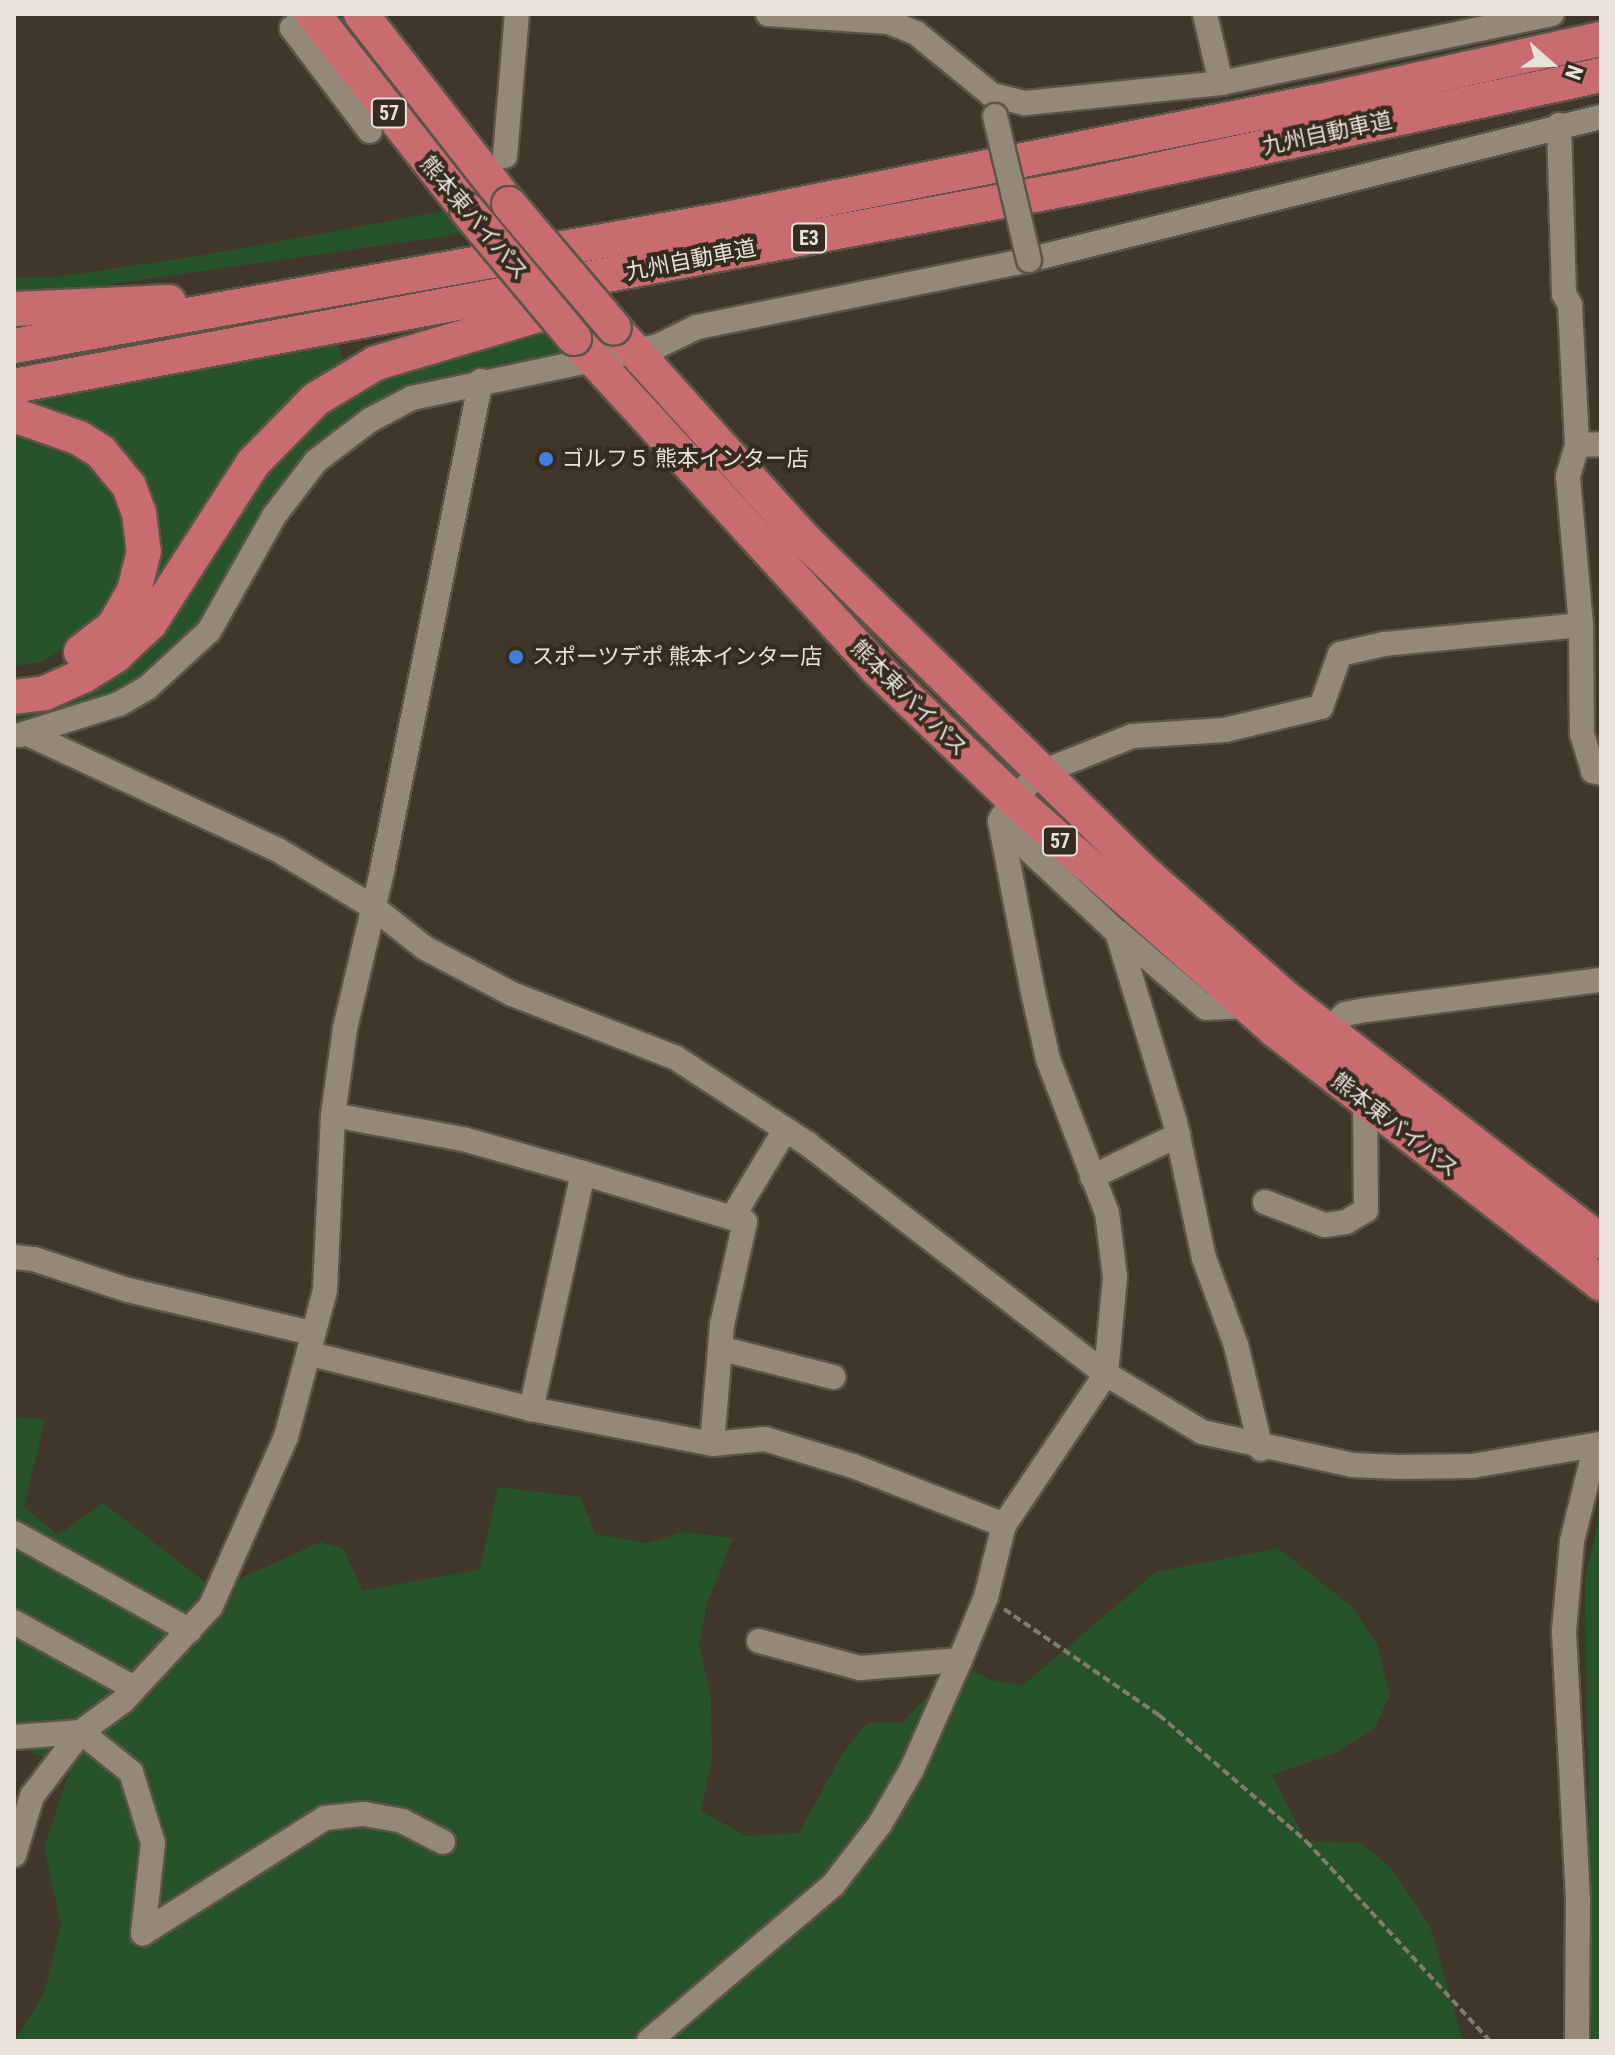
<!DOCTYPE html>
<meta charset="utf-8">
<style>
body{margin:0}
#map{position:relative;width:1615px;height:2055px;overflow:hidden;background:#403629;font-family:"Roboto Condensed","Noto Sans JP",sans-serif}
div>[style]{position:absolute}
.green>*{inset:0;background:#27532b}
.path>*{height:4px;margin-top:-2px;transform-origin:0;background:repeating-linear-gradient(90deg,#847b70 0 8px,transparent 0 12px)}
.roads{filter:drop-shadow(2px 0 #5d5449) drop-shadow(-2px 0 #5d5449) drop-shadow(0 2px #5d5449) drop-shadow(0 -2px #5d5449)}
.minor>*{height:24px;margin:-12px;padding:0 12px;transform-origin:12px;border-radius:12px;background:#948879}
.highway>*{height:34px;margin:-17px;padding:0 17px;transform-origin:17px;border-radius:17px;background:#c96c70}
.bridges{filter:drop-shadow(2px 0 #5d5449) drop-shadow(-2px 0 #5d5449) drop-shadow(0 2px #5d5449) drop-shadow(0 -2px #5d5449)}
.minor-bridge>*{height:24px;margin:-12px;padding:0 12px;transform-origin:12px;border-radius:12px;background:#948879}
.highway-bridge>*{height:34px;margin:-17px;padding:0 17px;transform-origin:17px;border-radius:17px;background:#c96c70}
.dots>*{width:22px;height:22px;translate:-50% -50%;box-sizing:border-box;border:4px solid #352c1f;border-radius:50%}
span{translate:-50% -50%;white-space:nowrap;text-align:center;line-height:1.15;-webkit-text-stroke:8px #352c1f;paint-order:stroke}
.shield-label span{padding:2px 6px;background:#352c1f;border:2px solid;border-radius:6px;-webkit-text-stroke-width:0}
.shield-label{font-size:20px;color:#e9e2da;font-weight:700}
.street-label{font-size:22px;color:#e9e2da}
.poi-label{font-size:22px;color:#e9e2da}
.left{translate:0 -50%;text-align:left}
.frame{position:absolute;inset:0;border:16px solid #e9e2da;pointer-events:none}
.north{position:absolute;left:1511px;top:24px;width:80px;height:80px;-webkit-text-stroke:6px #352c1f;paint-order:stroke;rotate:110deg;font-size:22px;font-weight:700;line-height:32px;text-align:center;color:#e9e2da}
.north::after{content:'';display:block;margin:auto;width:28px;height:36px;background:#e9e2da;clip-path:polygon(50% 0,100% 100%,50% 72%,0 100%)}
</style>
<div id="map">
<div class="green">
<i style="clip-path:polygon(443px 211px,461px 234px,14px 298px,14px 278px,55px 277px,198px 256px)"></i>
<i style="clip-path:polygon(542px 331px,562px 354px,473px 371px,391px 397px,257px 527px,194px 628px,163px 664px,107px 702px,14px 725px,14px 713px,69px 698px,284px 443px,371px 380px)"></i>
<i style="clip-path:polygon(338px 345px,345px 367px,148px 612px,149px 504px,14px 397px)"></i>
<i style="clip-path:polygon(14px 426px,100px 469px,125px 509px,130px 568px,88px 636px,41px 662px,14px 666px)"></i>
<i style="clip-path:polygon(14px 1417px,45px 1420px,24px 1507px,58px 1535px,103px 1503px,215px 1590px,320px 1542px,344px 1549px,362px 1591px,480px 1569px,498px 1487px,581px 1497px,595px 1534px,647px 1543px,683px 1532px,733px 1538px,707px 1605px,699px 1644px,711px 1697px,712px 1759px,701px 1811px,746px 1836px,799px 1833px,842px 1754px,867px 1723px,903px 1722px,959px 1664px,991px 1680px,1023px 1685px,1156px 1572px,1278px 1548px,1351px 1606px,1377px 1644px,1390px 1695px,1374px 1729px,1335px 1753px,1272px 1775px,1306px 1841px,1361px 1843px,1391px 1868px,1430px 1926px,1463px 2041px,14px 2041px,44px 1994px,61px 1925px,44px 1847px,71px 1767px,14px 1746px)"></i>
<i style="clip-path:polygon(1601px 1507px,1601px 2041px,1592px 2041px,1585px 1579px)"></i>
</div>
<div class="path">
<i style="left:1004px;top:1609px;width:188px;rotate:34.4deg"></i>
<i style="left:1159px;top:1715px;width:194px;rotate:40.6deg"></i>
<i style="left:1306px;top:1841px;width:272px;rotate:47.4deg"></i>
</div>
<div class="roads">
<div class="minor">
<i style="left:310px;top:14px;width:23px;rotate:142deg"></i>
<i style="left:292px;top:28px;width:129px;rotate:52.9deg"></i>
<i style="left:768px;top:14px;width:121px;rotate:3.8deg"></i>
<i style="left:889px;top:22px;width:29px;rotate:22deg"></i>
<i style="left:916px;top:33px;width:98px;rotate:39.2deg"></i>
<i style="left:992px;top:95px;width:34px;rotate:14deg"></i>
<i style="left:1025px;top:103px;width:197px;rotate:-5.8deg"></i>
<i style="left:1221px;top:83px;width:71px;rotate:-103.1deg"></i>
<i style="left:1221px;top:83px;width:338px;rotate:-11.8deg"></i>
<i style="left:1559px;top:125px;width:169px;rotate:88.3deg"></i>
<i style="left:1564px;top:294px;width:13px;rotate:61deg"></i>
<i style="left:1570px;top:305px;width:140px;rotate:87.1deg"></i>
<i style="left:1577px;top:445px;width:33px;rotate:106deg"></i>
<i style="left:1568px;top:477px;width:149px;rotate:85deg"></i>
<i style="left:1581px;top:625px;width:109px;rotate:89.5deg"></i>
<i style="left:1582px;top:734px;width:39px;rotate:73deg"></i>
<i style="left:1593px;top:771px;width:8px;rotate:14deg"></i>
<i style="left:505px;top:156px;width:143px;rotate:-85.2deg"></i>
<i style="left:1577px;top:445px;width:24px;rotate:-2deg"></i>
<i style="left:28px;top:734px;width:276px;rotate:24.9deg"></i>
<i style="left:278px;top:850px;width:111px;rotate:31deg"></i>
<i style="left:373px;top:907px;width:66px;rotate:38.3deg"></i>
<i style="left:425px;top:948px;width:98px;rotate:27.9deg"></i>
<i style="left:512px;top:994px;width:176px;rotate:21.3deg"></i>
<i style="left:676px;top:1058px;width:158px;rotate:33.1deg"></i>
<i style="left:808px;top:1144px;width:376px;rotate:37.7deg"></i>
<i style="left:1106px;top:1374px;width:112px;rotate:31.1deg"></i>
<i style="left:1202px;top:1432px;width:154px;rotate:12.4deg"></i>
<i style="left:1352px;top:1465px;width:46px;rotate:2.5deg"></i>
<i style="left:1398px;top:1467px;width:74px;rotate:-0.8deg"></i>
<i style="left:1472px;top:1466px;width:131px;rotate:-9.7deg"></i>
<i style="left:20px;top:735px;width:104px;rotate:-17.4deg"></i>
<i style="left:119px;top:704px;width:32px;rotate:-30deg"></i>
<i style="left:147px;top:688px;width:84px;rotate:-42.6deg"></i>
<i style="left:209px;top:631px;width:132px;rotate:-60.5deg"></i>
<i style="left:274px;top:516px;width:69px;rotate:-52.6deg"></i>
<i style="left:316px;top:461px;width:68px;rotate:-37.2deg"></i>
<i style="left:370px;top:420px;width:47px;rotate:-27.6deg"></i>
<i style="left:412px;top:398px;width:251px;rotate:-11.9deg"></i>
<i style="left:658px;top:346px;width:43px;rotate:-26deg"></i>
<i style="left:697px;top:327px;width:339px;rotate:-11.4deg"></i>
<i style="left:1029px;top:260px;width:590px;rotate:-14.04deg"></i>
<i style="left:1002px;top:817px;width:44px;rotate:50.5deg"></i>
<i style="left:1030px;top:851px;width:119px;rotate:43deg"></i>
<i style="left:1117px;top:932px;width:199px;rotate:73deg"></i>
<i style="left:1175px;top:1122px;width:139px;rotate:78deg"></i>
<i style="left:1204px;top:1258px;width:93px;rotate:69.8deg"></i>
<i style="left:1236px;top:1345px;width:107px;rotate:76.5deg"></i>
<i style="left:1118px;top:932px;width:116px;rotate:40.8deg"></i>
<i style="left:1206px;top:1008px;width:42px;rotate:-2.7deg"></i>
<i style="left:1327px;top:1031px;width:25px;rotate:-43deg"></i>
<i style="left:1345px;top:1014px;width:21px;rotate:-11deg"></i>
<i style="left:1366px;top:1010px;width:237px;rotate:-7.3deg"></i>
<i style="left:333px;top:1115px;width:132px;rotate:10.5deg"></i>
<i style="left:463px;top:1139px;width:125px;rotate:15.8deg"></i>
<i style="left:583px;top:1173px;width:242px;rotate:102.4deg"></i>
<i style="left:583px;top:1173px;width:169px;rotate:16.8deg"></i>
<i style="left:745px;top:1222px;width:106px;rotate:102.6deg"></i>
<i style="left:722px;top:1325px;width:119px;rotate:94.8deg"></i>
<i style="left:1092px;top:1177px;width:96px;rotate:-26deg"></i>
<i style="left:1265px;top:1202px;width:64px;rotate:21deg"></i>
<i style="left:1325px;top:1225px;width:21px;rotate:-8deg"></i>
<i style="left:1346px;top:1222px;width:23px;rotate:-31deg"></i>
<i style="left:1366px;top:1210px;width:108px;rotate:-90.5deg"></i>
<i style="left:732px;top:1218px;width:103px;rotate:-58.9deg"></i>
<i style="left:14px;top:1257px;width:20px;rotate:6deg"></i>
<i style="left:34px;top:1259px;width:99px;rotate:18.3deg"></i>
<i style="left:128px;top:1290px;width:189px;rotate:13.2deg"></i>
<i style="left:723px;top:1349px;width:114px;rotate:14.3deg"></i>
<i style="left:311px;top:1354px;width:227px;rotate:14deg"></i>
<i style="left:531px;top:1409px;width:184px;rotate:10.9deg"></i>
<i style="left:712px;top:1444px;width:53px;rotate:-5.4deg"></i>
<i style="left:765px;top:1439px;width:92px;rotate:17.1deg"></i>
<i style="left:853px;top:1466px;width:162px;rotate:21.3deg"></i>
<i style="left:14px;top:1533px;width:201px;rotate:29.1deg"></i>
<i style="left:14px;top:1622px;width:137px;rotate:28.8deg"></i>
<i style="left:759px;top:1641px;width:105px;rotate:15deg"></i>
<i style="left:860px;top:1668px;width:100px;rotate:-4.6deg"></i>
<i style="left:14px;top:1737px;width:67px;rotate:-4.3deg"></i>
<i style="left:81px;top:1732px;width:64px;rotate:38.7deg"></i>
<i style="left:131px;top:1772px;width:74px;rotate:72.8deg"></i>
<i style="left:153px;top:1843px;width:91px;rotate:96.3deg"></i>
<i style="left:143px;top:1933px;width:215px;rotate:-32.3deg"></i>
<i style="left:325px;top:1818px;width:39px;rotate:-6deg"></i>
<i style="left:364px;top:1814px;width:39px;rotate:10deg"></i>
<i style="left:402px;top:1821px;width:46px;rotate:27.1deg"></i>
<i style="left:14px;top:1855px;width:62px;rotate:-73deg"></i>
<i style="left:32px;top:1796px;width:81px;rotate:-52.6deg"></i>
<i style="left:81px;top:1732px;width:52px;rotate:-36.4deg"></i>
<i style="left:123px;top:1701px;width:129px;rotate:-47.2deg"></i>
<i style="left:211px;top:1606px;width:185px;rotate:-66.1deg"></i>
<i style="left:286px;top:1437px;width:152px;rotate:-75.1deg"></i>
<i style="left:325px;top:1290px;width:175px;rotate:-87.4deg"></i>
<i style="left:333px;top:1115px;width:88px;rotate:-82.1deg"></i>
<i style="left:345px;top:1028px;width:161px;rotate:-76.7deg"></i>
<i style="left:382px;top:871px;width:500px;rotate:-78.6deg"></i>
<i style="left:649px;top:2041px;width:241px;rotate:-40.3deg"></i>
<i style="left:833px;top:1885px;width:77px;rotate:-52.4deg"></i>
<i style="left:880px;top:1824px;width:64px;rotate:-59.8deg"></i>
<i style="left:912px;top:1769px;width:119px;rotate:-66.2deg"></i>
<i style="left:960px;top:1660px;width:68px;rotate:-67.6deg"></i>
<i style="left:986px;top:1597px;width:74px;rotate:-76deg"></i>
<i style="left:1004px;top:1525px;width:182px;rotate:-56deg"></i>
<i style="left:1106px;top:1374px;width:97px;rotate:-84.7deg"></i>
<i style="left:1115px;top:1277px;width:64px;rotate:-97.1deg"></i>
<i style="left:1107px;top:1213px;width:165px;rotate:-111deg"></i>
<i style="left:1048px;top:1059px;width:69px;rotate:-102.6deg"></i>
<i style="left:1033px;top:992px;width:174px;rotate:-100.9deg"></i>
<i style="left:1000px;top:821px;width:26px;rotate:-59deg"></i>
<i style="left:1013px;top:799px;width:37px;rotate:-44deg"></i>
<i style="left:1040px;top:773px;width:99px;rotate:-21.9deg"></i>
<i style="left:1132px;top:736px;width:93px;rotate:-3.7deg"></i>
<i style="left:1225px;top:730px;width:99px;rotate:-13.5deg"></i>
<i style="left:1321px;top:707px;width:56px;rotate:-70.3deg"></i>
<i style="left:1340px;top:654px;width:45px;rotate:-12.8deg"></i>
<i style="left:1384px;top:644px;width:198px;rotate:-5.5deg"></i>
<i style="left:1577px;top:2041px;width:142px;rotate:-89.6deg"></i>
<i style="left:1578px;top:1899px;width:268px;rotate:-93deg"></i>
<i style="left:1564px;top:1631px;width:90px;rotate:-84.9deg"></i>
<i style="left:1572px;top:1541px;width:96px;rotate:-76.1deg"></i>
</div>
<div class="highway">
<i style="left:313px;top:14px;width:249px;rotate:51.8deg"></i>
<i style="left:361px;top:14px;width:241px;rotate:52.1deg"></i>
<i style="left:14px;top:309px;width:155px;rotate:-2.6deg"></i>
<i style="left:614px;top:328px;width:288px;rotate:48deg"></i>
<i style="left:807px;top:542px;width:473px;rotate:44.4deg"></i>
<i style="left:1145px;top:873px;width:190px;rotate:41.6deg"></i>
<i style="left:1287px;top:999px;width:397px;rotate:37.7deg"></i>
<i style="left:574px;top:338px;width:447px;rotate:47.5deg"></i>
<i style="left:876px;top:668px;width:190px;rotate:43.7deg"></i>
<i style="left:1013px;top:799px;width:349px;rotate:41.4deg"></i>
<i style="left:1275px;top:1030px;width:413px;rotate:37.9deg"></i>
<i style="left:14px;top:346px;width:723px;rotate:-10.11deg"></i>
<i style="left:726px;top:219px;width:616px;rotate:-11.24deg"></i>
<i style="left:1330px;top:99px;width:278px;rotate:-12.5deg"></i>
<i style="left:14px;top:386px;width:1081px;rotate:-10.6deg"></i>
<i style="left:1077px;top:187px;width:536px;rotate:-12.06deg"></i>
<i style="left:14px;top:415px;width:69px;rotate:19.5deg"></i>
<i style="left:79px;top:438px;width:26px;rotate:32deg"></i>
<i style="left:101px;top:452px;width:44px;rotate:50.5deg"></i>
<i style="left:129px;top:486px;width:29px;rotate:70deg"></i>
<i style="left:139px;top:513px;width:38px;rotate:83deg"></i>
<i style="left:144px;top:551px;width:41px;rotate:104deg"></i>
<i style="left:134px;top:591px;width:40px;rotate:119.7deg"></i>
<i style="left:114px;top:626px;width:42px;rotate:141.8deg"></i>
<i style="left:14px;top:697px;width:31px;rotate:-7deg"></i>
<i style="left:45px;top:693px;width:42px;rotate:-24.1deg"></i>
<i style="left:83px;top:676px;width:39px;rotate:-32deg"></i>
<i style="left:116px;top:655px;width:47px;rotate:-43.3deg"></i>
<i style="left:150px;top:623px;width:190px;rotate:-57.2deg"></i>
<i style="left:253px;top:463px;width:90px;rotate:-45.5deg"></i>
<i style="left:316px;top:399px;width:70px;rotate:-31deg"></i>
<i style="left:376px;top:363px;width:211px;rotate:-16.5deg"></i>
</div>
</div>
<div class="bridges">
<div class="minor-bridge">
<i style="left:995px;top:116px;width:148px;rotate:76.7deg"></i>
</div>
<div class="highway-bridge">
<i style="left:509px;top:204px;width:162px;rotate:49.7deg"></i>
<i style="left:467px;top:210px;width:167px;rotate:50.1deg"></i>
</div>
</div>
<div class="dots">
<i style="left:546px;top:459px;background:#3f7fe0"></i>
<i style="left:516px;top:657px;background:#3f7fe0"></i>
</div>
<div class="shield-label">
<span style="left:389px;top:113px">57</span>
<span style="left:809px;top:238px">E3</span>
<span style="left:1060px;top:841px">57</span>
</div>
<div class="street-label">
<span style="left:1327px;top:133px;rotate:-12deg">九州自動車道</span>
<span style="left:474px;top:218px;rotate:50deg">熊本東バイパス</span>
<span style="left:691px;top:260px;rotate:-11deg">九州自動車道</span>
<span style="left:909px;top:698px;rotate:45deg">熊本東バイパス</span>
<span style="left:1395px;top:1125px;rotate:38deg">熊本東バイパス</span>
</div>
<div class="poi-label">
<span class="left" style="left:562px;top:459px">ゴルフ５ 熊本インター店</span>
<span class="left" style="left:532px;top:657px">スポーツデポ 熊本インター店</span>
</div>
<div class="frame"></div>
<div class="north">N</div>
</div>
